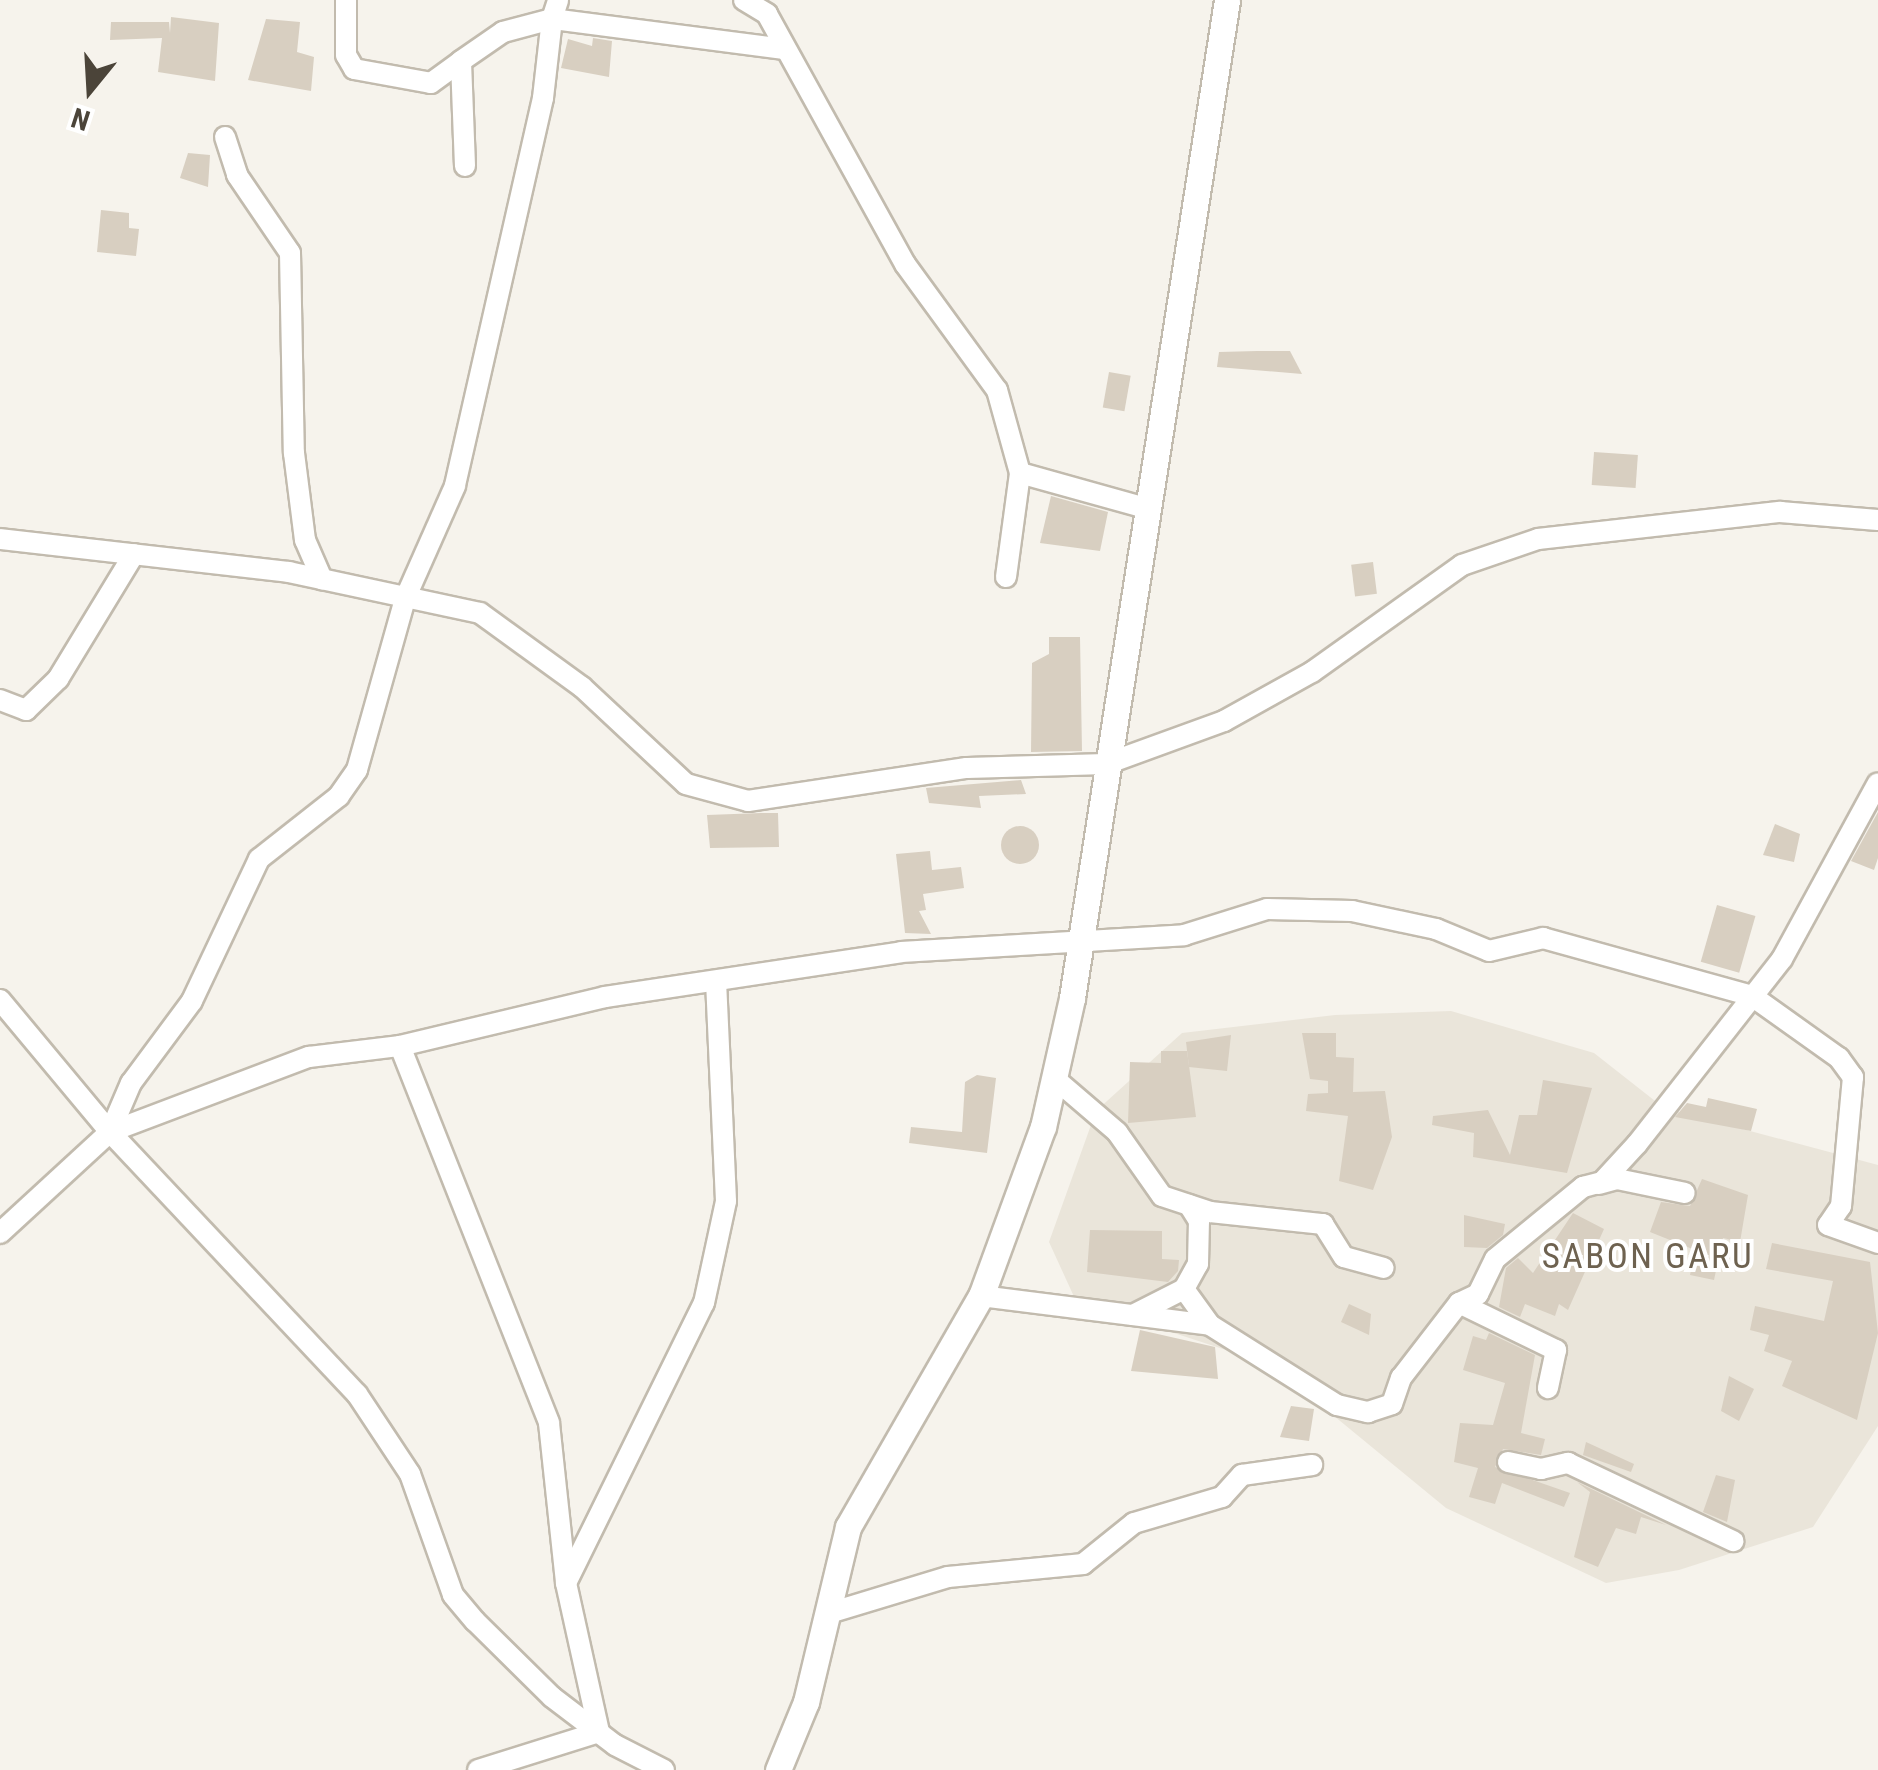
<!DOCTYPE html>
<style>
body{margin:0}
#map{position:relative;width:1878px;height:1770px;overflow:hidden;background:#f6f3ec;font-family:"Roboto Condensed",sans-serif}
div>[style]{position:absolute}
.residential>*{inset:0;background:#eae5da}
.building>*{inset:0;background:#d8cfc1;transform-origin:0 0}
.round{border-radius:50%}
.roads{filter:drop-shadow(2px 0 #c2bbae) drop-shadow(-2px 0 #c2bbae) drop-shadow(0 2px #c2bbae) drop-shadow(0 -2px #c2bbae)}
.minor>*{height:20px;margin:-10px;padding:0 10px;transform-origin:10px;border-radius:10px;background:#fff}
.tertiary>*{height:25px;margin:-12.5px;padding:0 12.5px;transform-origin:12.5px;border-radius:12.5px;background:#fff}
span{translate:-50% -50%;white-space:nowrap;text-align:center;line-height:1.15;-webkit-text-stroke:8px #fff;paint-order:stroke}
.quarter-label{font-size:35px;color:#6e6250;letter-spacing:2.5px}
.north{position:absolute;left:40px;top:40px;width:100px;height:100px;-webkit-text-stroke:8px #fff;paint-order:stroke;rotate:198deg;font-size:28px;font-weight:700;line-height:40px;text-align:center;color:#4b4439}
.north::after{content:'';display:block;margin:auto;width:35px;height:45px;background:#4b4439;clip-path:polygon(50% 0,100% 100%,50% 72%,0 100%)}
</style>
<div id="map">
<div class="residential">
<i style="clip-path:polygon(1451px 1011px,1594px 1053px,1664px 1108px,1878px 1165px,1878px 1426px,1813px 1527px,1679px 1570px,1606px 1583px,1446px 1508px,1272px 1365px,1076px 1301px,1049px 1242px,1096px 1111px,1182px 1033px,1335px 1015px)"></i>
</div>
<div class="building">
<i style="clip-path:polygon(171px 17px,219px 23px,215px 81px,158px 72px,162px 38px,110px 40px,111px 22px,169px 22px,170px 33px)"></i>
<i style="clip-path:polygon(266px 19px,300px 22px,297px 52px,314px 57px,311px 91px,248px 80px)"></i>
<i style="clip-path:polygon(593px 38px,612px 41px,609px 77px,561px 68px,568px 39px,592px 46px)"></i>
<i style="clip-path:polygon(188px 153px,210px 155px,208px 187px,180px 178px)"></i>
<i style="clip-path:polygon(101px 210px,129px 213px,129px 228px,139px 229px,136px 256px,97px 252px)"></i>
<i style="clip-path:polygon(1257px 351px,1290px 351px,1302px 374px,1217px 367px,1219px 352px)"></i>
<i style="left:1109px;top:372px;width:22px;height:36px;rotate:10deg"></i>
<i style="left:1594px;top:452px;width:44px;height:33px;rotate:4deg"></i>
<i style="clip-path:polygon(1051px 496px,1108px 512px,1100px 551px,1040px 543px)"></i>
<i style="left:1373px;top:562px;width:32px;height:22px;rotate:83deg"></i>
<i style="clip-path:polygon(1049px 637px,1080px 637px,1082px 751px,1031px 752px,1032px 663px,1049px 654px)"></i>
<i style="clip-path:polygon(1021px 780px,1026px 794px,979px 796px,981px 808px,929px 803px,926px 788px)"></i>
<i style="clip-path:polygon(1878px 812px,1878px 858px,1874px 870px,1851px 861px)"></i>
<i style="clip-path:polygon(761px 813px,778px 813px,779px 847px,710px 848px,707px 815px)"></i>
<i style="clip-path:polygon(1775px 824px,1800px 834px,1794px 862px,1763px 855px)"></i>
<i class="round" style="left:1001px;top:826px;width:38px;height:38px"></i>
<i style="clip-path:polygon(930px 851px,932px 870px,961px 867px,964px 888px,923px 894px,926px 910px,919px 911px,931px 934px,905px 933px,896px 854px)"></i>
<i style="left:1717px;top:905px;width:40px;height:59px;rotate:16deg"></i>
<i style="clip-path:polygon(1302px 1033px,1336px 1033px,1336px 1057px,1354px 1058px,1353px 1092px,1385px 1091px,1392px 1137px,1373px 1190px,1339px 1181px,1348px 1116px,1306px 1111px,1308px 1094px,1328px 1093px,1328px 1081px,1310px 1079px)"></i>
<i style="clip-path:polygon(1231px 1035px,1227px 1071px,1189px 1067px,1186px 1042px)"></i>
<i style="clip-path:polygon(1161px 1051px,1187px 1051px,1196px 1117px,1128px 1123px,1130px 1062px,1161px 1063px)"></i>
<i style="clip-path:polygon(977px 1075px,996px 1078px,987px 1153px,909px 1143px,911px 1127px,962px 1132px,965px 1082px)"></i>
<i style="clip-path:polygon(1543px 1080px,1592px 1088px,1567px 1173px,1473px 1157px,1474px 1133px,1432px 1125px,1433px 1116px,1488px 1110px,1510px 1155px,1519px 1115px,1537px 1115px)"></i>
<i style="clip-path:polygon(1708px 1098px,1757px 1109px,1751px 1131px,1675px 1117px,1687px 1103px,1706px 1107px)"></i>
<i style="clip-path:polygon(1702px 1179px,1748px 1195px,1740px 1242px,1723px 1238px,1714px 1280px,1690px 1275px,1695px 1250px,1650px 1232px,1661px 1202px,1690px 1206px)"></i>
<i style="clip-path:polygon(1573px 1213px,1604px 1229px,1568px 1310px,1559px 1304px,1555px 1316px,1525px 1304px,1520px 1317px,1499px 1307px,1506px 1268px,1518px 1258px,1533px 1273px)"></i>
<i style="clip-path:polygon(1464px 1215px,1505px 1224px,1503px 1235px,1487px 1248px,1464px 1247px)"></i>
<i style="clip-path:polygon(1090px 1230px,1162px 1231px,1162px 1259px,1179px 1260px,1178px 1271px,1168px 1282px,1087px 1272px)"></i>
<i style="clip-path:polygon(1772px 1243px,1870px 1262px,1878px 1333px,1857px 1420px,1782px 1386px,1792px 1361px,1764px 1351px,1769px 1335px,1750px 1330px,1755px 1306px,1824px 1321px,1833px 1281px,1766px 1269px)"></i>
<i style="clip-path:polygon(1349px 1304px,1371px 1314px,1369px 1335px,1341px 1322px)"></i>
<i style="clip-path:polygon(1140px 1330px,1215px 1347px,1218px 1379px,1131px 1371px)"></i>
<i style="clip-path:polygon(1489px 1333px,1535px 1355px,1521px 1433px,1545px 1439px,1541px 1455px,1503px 1449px,1495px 1467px,1570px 1493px,1564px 1507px,1502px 1483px,1495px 1504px,1469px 1497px,1478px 1468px,1454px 1462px,1460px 1423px,1493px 1425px,1505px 1383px,1463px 1370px,1473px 1336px,1486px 1340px)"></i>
<i style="clip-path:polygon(1729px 1376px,1754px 1389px,1739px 1421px,1721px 1411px)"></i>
<i style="clip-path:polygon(1291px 1406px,1314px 1409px,1309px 1441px,1280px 1437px)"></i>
<i style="clip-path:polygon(1586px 1442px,1634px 1464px,1631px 1472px,1583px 1455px)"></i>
<i style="clip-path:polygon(1716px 1475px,1735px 1480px,1727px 1522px,1703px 1512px)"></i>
<i style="clip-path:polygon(1577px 1482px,1666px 1525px,1641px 1517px,1636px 1534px,1616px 1528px,1598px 1567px,1574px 1557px,1590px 1492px)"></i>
</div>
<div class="roads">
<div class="minor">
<i style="left:346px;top:0;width:55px;rotate:90deg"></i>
<i style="left:346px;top:55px;width:16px;rotate:60deg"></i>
<i style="left:354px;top:69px;width:78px;rotate:10.3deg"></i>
<i style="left:431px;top:83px;width:37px;rotate:-36deg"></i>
<i style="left:744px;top:0;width:27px;rotate:31deg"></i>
<i style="left:767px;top:14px;width:286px;rotate:61.1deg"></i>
<i style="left:905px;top:264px;width:156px;rotate:53.9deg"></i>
<i style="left:997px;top:390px;width:86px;rotate:74.5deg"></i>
<i style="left:1020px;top:473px;width:130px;rotate:15.6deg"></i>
<i style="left:784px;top:49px;width:234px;rotate:-172.6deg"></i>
<i style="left:552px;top:19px;width:80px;rotate:96.5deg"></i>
<i style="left:543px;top:98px;width:398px;rotate:102.8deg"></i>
<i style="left:455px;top:486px;width:124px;rotate:113.9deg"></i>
<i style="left:405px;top:599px;width:178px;rotate:105.7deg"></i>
<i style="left:357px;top:770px;width:32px;rotate:125deg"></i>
<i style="left:339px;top:796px;width:102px;rotate:141.8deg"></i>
<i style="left:259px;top:859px;width:157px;rotate:115.3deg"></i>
<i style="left:192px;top:1001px;width:102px;rotate:126.6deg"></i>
<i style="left:131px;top:1083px;width:53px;rotate:113.2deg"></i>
<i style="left:110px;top:1132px;width:213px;rotate:-20.7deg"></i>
<i style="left:309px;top:1057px;width:92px;rotate:-6.9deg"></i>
<i style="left:400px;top:1046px;width:211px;rotate:-13.4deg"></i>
<i style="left:605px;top:997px;width:299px;rotate:-8.6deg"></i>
<i style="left:901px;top:952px;width:284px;rotate:-3.4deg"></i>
<i style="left:1184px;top:935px;width:87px;rotate:-17.4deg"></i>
<i style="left:1267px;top:909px;width:85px;rotate:1.3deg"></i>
<i style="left:1352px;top:911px;width:86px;rotate:12.1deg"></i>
<i style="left:1436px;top:929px;width:57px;rotate:22.5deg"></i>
<i style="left:1489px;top:951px;width:56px;rotate:-13.5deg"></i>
<i style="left:1543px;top:938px;width:217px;rotate:15.5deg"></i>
<i style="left:1752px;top:996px;width:107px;rotate:35.5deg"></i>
<i style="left:1839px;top:1058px;width:24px;rotate:54deg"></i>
<i style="left:1853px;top:1077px;width:130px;rotate:95.3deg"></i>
<i style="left:1841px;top:1206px;width:23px;rotate:124deg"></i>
<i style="left:1828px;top:1225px;width:53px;rotate:19.8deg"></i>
<i style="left:225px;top:137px;width:40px;rotate:72deg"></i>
<i style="left:237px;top:175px;width:94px;rotate:55.8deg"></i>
<i style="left:290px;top:253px;width:200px;rotate:88.9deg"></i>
<i style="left:294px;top:453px;width:88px;rotate:82.8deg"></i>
<i style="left:305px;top:540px;width:43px;rotate:66.4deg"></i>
<i style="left:465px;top:166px;width:105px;rotate:-92.2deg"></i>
<i style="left:461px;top:61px;width:51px;rotate:-34.6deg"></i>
<i style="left:503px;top:32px;width:51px;rotate:-14.9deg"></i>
<i style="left:552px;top:19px;width:20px;rotate:-72deg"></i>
<i style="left:0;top:539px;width:291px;rotate:6.5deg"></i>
<i style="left:289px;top:572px;width:195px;rotate:12.1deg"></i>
<i style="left:480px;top:613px;width:126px;rotate:36deg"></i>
<i style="left:582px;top:687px;width:142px;rotate:43deg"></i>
<i style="left:686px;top:784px;width:64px;rotate:15.3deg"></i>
<i style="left:748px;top:801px;width:221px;rotate:-8.6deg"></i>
<i style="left:967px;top:768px;width:139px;rotate:-1.6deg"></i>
<i style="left:1106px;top:764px;width:126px;rotate:-20deg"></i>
<i style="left:1224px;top:721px;width:101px;rotate:-29.1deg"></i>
<i style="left:1312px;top:672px;width:184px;rotate:-35.5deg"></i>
<i style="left:1462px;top:565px;width:80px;rotate:-18.9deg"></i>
<i style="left:1538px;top:539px;width:244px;rotate:-6.4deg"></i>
<i style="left:1780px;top:512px;width:98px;rotate:4.7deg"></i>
<i style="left:1006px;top:577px;width:105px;rotate:-82.3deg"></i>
<i style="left:0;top:700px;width:28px;rotate:21deg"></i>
<i style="left:26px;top:710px;width:45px;rotate:-44.1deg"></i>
<i style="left:58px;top:679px;width:146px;rotate:-58.7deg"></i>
<i style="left:0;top:1000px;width:172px;rotate:50.2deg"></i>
<i style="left:110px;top:1132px;width:360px;rotate:46.7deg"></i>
<i style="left:357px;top:1394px;width:96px;rotate:56.5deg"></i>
<i style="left:410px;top:1474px;width:128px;rotate:70.4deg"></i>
<i style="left:453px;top:1595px;width:34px;rotate:50deg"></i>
<i style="left:475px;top:1621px;width:108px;rotate:44.6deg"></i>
<i style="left:552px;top:1697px;width:79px;rotate:37.3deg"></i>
<i style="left:615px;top:1745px;width:55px;rotate:27deg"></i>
<i style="left:400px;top:1046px;width:405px;rotate:68.4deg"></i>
<i style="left:549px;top:1423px;width:161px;rotate:83.9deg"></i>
<i style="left:566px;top:1583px;width:312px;rotate:-63.8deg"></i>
<i style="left:704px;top:1303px;width:104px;rotate:-77.8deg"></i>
<i style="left:726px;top:1201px;width:218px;rotate:-92.6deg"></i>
<i style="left:1054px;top:1078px;width:83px;rotate:40.6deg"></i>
<i style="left:1117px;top:1132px;width:78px;rotate:54.9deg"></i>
<i style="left:1162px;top:1196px;width:51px;rotate:18.4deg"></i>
<i style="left:1210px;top:1212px;width:114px;rotate:6.1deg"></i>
<i style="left:1323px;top:1224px;width:39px;rotate:58deg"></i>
<i style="left:1344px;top:1257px;width:41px;rotate:15.4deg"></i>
<i style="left:1599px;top:1184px;width:19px;rotate:-16deg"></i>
<i style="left:1617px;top:1179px;width:69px;rotate:11.6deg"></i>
<i style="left:0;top:1233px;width:149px;rotate:-42.6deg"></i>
<i style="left:1184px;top:1289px;width:44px;rotate:54.2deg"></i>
<i style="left:981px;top:1296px;width:231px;rotate:7.2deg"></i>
<i style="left:1210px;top:1325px;width:150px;rotate:32.2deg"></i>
<i style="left:1337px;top:1405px;width:32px;rotate:13deg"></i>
<i style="left:1368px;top:1412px;width:25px;rotate:-18deg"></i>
<i style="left:1392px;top:1404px;width:28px;rotate:-71deg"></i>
<i style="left:1401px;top:1378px;width:95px;rotate:-52.3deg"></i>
<i style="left:1459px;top:1303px;width:21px;rotate:-25deg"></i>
<i style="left:1478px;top:1294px;width:39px;rotate:-64deg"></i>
<i style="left:1495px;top:1259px;width:114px;rotate:-39.3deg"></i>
<i style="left:1583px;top:1187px;width:20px;rotate:-15deg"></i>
<i style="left:1602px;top:1182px;width:52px;rotate:-47.4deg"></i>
<i style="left:1637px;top:1144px;width:235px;rotate:-51.9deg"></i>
<i style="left:1782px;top:959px;width:200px;rotate:-61.4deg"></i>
<i style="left:1459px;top:1303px;width:108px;rotate:25.9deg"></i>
<i style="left:1556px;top:1350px;width:39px;rotate:102deg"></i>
<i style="left:1133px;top:1315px;width:57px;rotate:-27deg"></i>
<i style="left:1184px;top:1289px;width:29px;rotate:-61deg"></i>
<i style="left:1198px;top:1264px;width:43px;rotate:-88.7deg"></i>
<i style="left:1199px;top:1221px;width:19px;rotate:-122deg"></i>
<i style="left:1508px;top:1462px;width:34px;rotate:12deg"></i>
<i style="left:1541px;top:1469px;width:28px;rotate:-13deg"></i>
<i style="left:1568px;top:1463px;width:183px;rotate:25.3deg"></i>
<i style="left:566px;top:1583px;width:153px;rotate:77.5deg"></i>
<i style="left:826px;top:1614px;width:127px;rotate:-16.9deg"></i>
<i style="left:948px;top:1577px;width:136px;rotate:-5.5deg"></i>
<i style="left:1083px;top:1564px;width:65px;rotate:-38.8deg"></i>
<i style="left:1134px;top:1523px;width:92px;rotate:-16.5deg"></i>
<i style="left:1222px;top:1497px;width:30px;rotate:-48deg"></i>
<i style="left:1242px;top:1475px;width:71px;rotate:-8.1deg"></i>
<i style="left:478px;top:1770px;width:127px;rotate:-17.4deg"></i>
</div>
<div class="tertiary">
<i style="left:778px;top:1770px;width:74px;rotate:-67.6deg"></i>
<i style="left:806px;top:1702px;width:180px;rotate:-76.5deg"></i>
<i style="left:848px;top:1527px;width:267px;rotate:-60.1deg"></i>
<i style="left:981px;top:1296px;width:180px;rotate:-69.9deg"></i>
<i style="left:1043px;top:1127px;width:132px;rotate:-77.3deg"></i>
<i style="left:1072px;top:998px;width:1010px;rotate:-81.17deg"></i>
</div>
</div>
<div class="quarter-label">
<span style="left:1648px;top:1257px">SABON GARU</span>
</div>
<div class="north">N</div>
</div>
